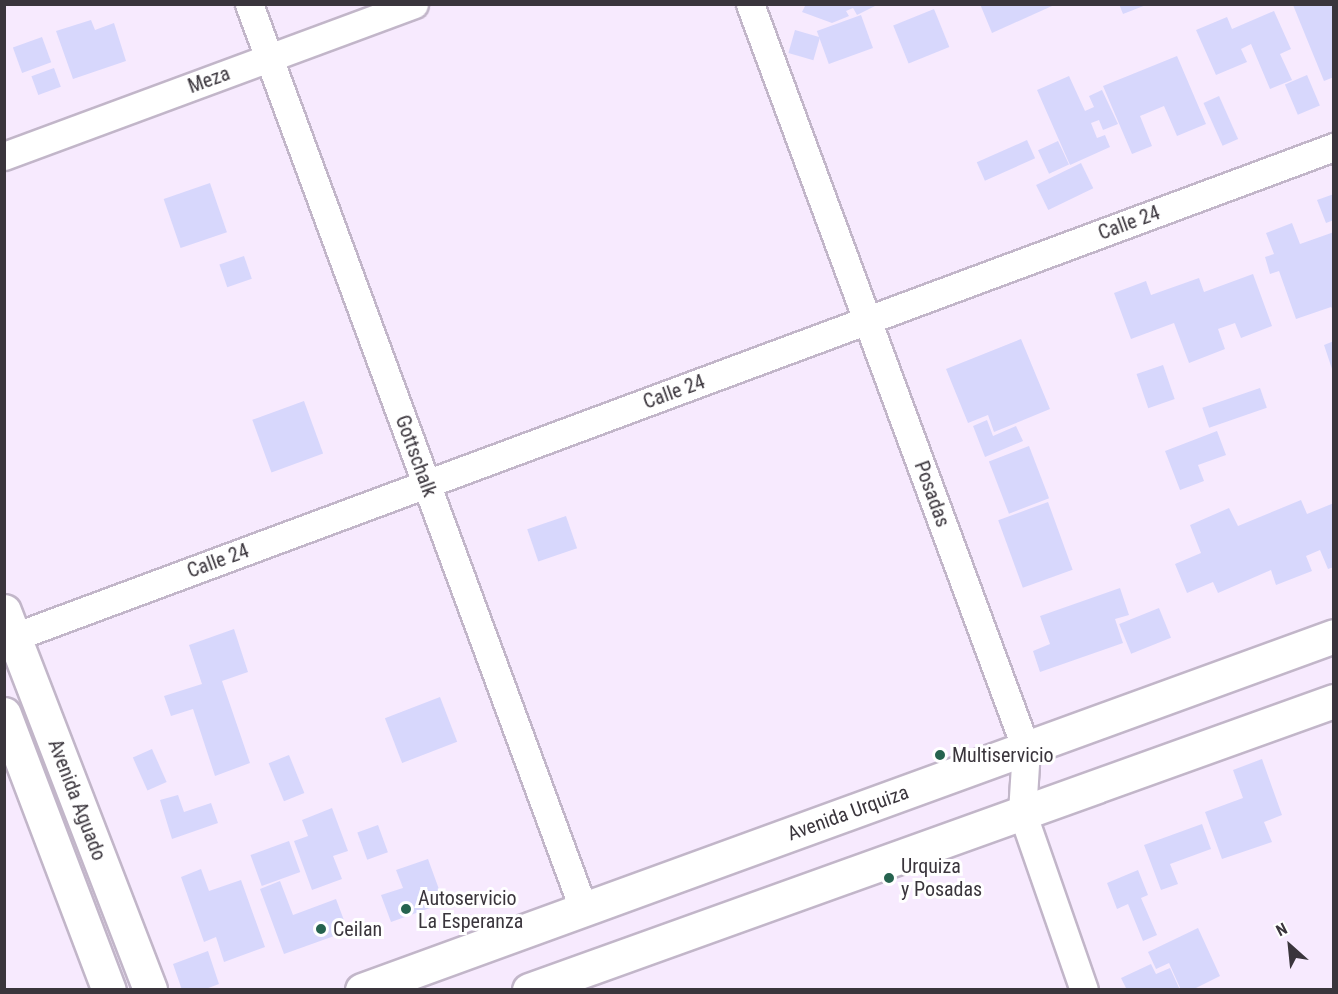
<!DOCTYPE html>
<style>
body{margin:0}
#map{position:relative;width:1338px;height:994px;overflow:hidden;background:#f7eafe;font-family:"Roboto Condensed",sans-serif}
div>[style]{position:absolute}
.building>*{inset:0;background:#d7d7fc;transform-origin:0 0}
.roads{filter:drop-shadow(2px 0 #c2b6c9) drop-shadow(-2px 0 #c2b6c9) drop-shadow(0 2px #c2b6c9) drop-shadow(0 -2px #c2b6c9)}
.street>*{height:27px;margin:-13.5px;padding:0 13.5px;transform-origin:13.5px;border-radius:13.5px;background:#fff}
.secondary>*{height:33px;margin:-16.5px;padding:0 16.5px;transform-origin:16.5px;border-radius:16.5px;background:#fff}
.primary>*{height:33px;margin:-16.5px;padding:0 16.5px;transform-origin:16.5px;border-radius:16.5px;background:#fff}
.dots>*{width:16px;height:16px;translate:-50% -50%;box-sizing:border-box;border:3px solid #fff;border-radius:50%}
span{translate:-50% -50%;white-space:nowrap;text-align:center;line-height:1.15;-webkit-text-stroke:6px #fff;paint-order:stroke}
.street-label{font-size:20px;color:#3a353c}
.poi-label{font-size:20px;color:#3a353c}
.left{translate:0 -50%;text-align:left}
.frame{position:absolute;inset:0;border:6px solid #3a353c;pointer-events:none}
.north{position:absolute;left:1260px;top:916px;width:60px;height:60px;-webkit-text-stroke:4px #fff;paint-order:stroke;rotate:333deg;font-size:16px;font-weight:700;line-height:24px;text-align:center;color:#3a353c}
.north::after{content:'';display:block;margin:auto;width:21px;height:27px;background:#3a353c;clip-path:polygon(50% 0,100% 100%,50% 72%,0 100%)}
</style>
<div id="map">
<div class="building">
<i style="clip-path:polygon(806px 4px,874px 4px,875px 6px,857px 15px,853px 8px,846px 11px,849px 16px,832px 23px,802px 12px)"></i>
<i style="clip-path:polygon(980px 4px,1051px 4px,1052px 6px,992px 33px)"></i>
<i style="clip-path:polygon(1119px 4px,1146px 4px,1146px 5px,1123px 14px)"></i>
<i style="clip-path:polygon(1293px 5px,1334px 5px,1334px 77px,1324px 81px)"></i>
<i style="left:934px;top:9px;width:41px;height:44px;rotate:68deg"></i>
<i style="clip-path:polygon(1274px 11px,1291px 49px,1280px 54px,1292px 80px,1270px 89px,1251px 44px,1241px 49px,1247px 62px,1216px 75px,1196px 30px,1227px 17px,1232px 29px)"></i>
<i style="left:861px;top:15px;width:35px;height:47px;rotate:70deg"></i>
<i style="clip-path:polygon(91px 20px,95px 30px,114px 23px,126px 61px,73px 79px,56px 31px)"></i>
<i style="left:795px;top:30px;width:26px;height:24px;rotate:16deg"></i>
<i style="left:42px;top:37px;width:27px;height:31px;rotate:70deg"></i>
<i style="clip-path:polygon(1177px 56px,1206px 124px,1177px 136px,1164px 106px,1140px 116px,1152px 146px,1132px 154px,1103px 86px)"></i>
<i style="left:54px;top:68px;width:20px;height:24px;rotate:70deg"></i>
<i style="left:1307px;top:75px;width:33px;height:24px;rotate:67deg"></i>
<i style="clip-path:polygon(1069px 76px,1085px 111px,1094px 107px,1089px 96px,1102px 90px,1118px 124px,1103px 130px,1099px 120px,1091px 123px,1097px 138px,1105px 135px,1110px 147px,1070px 165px,1037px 90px)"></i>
<i style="left:1219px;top:96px;width:47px;height:17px;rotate:66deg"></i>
<i style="left:1027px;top:140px;width:20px;height:55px;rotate:66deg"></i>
<i style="left:1058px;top:141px;width:26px;height:22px;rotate:65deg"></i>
<i style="left:1081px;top:163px;width:28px;height:50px;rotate:64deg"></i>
<i style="left:210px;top:183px;width:52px;height:49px;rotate:71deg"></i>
<i style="clip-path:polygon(1334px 194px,1334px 220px,1326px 223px,1317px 200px)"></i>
<i style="clip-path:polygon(1292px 223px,1300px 244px,1334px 232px,1334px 311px,1331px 307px,1296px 319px,1279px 271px,1270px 274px,1265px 257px,1274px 254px,1266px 233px)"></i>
<i style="left:244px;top:256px;width:24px;height:26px;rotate:71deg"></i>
<i style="clip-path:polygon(1253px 274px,1272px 326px,1241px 338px,1235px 323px,1218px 329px,1225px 349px,1189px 363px,1174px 323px,1131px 339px,1114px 293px,1146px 281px,1151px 295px,1199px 278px,1204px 292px)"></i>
<i style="clip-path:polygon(1021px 339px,1050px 409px,994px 432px,988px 415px,968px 423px,946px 369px)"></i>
<i style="clip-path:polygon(1334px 341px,1334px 372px,1333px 372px,1324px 345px)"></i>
<i style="left:1163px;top:365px;width:36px;height:28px;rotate:71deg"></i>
<i style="left:1260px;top:388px;width:21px;height:61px;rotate:71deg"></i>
<i style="left:304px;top:401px;width:56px;height:55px;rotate:70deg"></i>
<i style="clip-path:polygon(987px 420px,993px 436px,1016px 426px,1023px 441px,985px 457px,973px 426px)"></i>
<i style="clip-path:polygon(1217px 431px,1226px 455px,1198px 465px,1204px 481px,1180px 490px,1165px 451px)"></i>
<i style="left:1029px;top:446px;width:56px;height:43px;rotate:69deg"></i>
<i style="clip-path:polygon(1301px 500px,1307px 514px,1334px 503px,1334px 567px,1328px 569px,1320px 550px,1306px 556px,1312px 571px,1276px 585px,1271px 570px,1218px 593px,1213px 582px,1187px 593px,1175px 564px,1201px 553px,1190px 525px,1229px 508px,1238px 526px)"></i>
<i style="left:1048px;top:502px;width:72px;height:53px;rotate:70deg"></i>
<i style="left:566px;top:516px;width:34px;height:41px;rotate:71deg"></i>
<i style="clip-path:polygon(1120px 588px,1129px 615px,1115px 619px,1123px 643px,1040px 672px,1033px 651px,1050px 644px,1040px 616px)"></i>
<i style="left:1159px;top:608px;width:32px;height:43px;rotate:68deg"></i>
<i style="clip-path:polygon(234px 629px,248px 672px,222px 681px,250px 763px,215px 776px,193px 709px,171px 716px,164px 696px,202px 684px,189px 645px)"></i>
<i style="left:440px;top:697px;width:48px;height:59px;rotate:69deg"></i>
<i style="left:152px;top:749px;width:36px;height:21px;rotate:66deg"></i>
<i style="left:289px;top:755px;width:41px;height:22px;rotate:68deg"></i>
<i style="clip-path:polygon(1262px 759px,1282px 815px,1264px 822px,1272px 842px,1222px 859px,1205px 812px,1243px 798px,1233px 770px)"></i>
<i style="clip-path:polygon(178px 795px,184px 812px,211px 803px,218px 823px,172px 839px,160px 800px)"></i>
<i style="clip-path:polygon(332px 808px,348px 851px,333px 856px,342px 879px,312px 890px,294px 841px,308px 836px,302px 820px)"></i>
<i style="clip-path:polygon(1202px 824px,1211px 849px,1170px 864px,1178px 884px,1161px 890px,1144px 845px)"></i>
<i style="left:378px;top:825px;width:29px;height:22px;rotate:70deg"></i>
<i style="left:289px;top:841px;width:33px;height:41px;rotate:70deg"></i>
<i style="clip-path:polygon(428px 859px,444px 903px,391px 922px,381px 895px,403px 888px,396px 870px)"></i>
<i style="clip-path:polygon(201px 869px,209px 891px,241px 880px,265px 947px,224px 962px,216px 937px,204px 942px,181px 877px)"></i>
<i style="clip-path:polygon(1138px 870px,1148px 895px,1141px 898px,1157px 935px,1143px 941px,1128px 904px,1117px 909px,1107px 883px)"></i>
<i style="clip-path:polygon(280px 881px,293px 915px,336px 899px,348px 931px,284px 954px,260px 889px)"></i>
<i style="clip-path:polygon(1198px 928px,1220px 976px,1192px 990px,1181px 990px,1169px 963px,1156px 969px,1148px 952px)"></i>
<i style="clip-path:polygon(208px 951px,219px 984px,203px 990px,182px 990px,173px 964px)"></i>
<i style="clip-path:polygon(1151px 964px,1156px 974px,1170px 968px,1180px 990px,1127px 990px,1121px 978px)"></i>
</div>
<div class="roads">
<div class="street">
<i style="left:249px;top:4px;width:964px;rotate:69.72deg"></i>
<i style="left:750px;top:4px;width:794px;rotate:69.67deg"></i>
<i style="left:1026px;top:749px;width:63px;rotate:93.6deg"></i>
<i style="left:1022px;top:812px;width:188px;rotate:70.8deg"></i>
<i style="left:4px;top:156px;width:437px;rotate:-20.3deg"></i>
<i style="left:14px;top:637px;width:1408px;rotate:-20.37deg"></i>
</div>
<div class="secondary">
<i style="left:4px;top:611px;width:406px;rotate:68.9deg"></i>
<i style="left:4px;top:714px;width:295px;rotate:69.2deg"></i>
</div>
<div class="primary">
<i style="left:362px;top:990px;width:1034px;rotate:-20.01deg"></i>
<i style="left:529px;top:990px;width:855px;rotate:-19.75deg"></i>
</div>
</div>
<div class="dots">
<i style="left:940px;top:755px;background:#26634f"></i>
<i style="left:889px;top:878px;background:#26634f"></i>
<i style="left:406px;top:909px;background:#26634f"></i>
<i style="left:321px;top:929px;background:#26634f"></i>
</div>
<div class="street-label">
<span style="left:209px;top:80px;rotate:-20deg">Meza</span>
<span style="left:1129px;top:223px;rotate:-20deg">Calle 24</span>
<span style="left:674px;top:392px;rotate:-20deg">Calle 24</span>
<span style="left:416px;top:456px;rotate:70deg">Gottschalk</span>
<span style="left:932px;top:494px;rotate:70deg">Posadas</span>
<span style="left:218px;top:561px;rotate:-20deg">Calle 24</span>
<span style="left:77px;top:800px;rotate:69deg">Avenida Aguado</span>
<span style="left:848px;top:813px;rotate:-20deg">Avenida Urquiza</span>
</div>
<div class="poi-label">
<span class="left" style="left:952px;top:755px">Multiservicio</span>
<span class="left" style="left:901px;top:878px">Urquiza<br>y Posadas</span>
<span class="left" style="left:418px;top:910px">Autoservicio<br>La Esperanza</span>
<span class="left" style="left:333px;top:929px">Ceilan</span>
</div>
<div class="frame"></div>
<div class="north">N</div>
</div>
